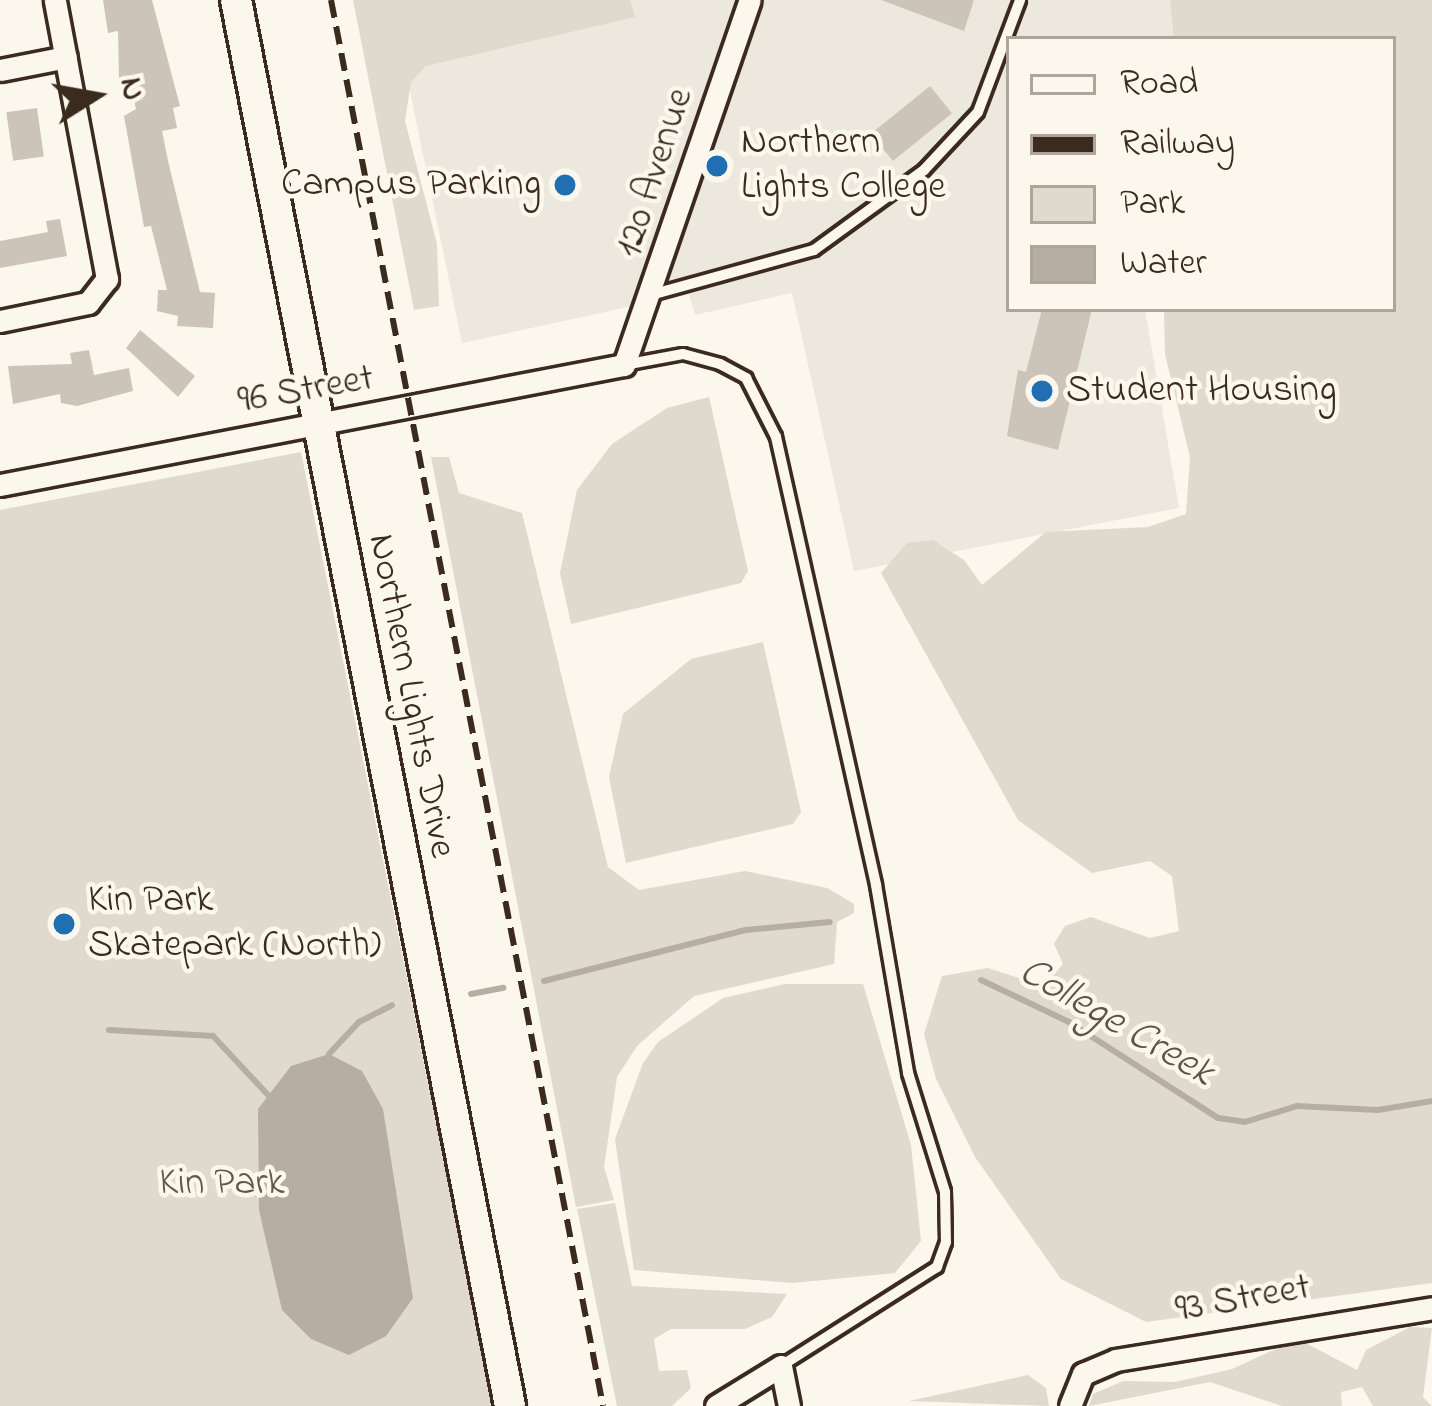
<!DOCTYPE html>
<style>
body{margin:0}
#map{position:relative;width:1432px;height:1406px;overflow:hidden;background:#fbf7ec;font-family:"Indie Flower",sans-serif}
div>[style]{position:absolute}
.built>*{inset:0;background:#ede8dd}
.green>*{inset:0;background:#dfd9ce}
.water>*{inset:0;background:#b6aea2}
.stream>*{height:6px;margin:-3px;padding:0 3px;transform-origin:3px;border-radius:3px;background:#b6aea2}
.building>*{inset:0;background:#ccc4b9;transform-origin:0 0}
.roads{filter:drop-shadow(3px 0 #3b2a1e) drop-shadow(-3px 0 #3b2a1e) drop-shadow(0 3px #3b2a1e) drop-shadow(0 -3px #3b2a1e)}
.service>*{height:10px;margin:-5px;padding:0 5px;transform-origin:5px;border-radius:5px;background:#fbf7ec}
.minor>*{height:21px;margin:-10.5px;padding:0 10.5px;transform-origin:10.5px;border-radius:10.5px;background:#fbf7ec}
.secondary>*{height:30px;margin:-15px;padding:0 15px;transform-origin:15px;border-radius:15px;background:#fbf7ec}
.rail>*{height:6px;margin-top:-3px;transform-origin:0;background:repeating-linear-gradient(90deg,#3b2a1e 0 18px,transparent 0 27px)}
.dots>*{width:33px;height:33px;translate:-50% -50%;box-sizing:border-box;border:6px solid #fbf7ec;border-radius:50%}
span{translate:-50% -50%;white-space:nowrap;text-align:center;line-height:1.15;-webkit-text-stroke:9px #fbf7ec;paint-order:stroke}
.poi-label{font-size:39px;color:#3b2a1e}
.left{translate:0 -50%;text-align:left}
.right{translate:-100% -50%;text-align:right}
.street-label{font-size:39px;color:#3b2a1e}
.park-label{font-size:39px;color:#64564a}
.water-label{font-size:42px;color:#605246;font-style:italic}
.legend{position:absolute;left:1006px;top:36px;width:390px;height:276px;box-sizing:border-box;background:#fbf7ec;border:3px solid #aea59a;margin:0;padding:15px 21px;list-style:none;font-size:36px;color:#3b2a1e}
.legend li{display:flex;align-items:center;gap:24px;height:60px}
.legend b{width:60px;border:3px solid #aea59a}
.north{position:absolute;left:36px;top:36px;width:120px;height:120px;-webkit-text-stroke:9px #fbf7ec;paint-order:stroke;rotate:79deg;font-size:33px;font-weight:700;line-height:48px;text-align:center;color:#3b2a1e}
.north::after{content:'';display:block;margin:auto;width:42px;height:54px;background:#3b2a1e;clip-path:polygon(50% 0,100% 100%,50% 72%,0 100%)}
</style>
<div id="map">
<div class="built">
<i style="clip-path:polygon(391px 0,1232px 0,1239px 39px,1009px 39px,1009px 309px,1145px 309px,1179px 508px,854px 571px,792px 293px,695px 315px,689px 294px,462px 343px)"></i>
</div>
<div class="green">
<i style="clip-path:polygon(353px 0,630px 0,635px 17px,426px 66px,411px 82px,405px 121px,437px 244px,439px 306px,414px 310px)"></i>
<i style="clip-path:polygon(1170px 0,1432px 0,1432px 1283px,1146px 1322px,1061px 1279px,975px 1157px,936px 1079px,924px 1034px,942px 976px,988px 968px,1031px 982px,1050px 979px,1063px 964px,1054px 944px,1065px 926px,1091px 917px,1150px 938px,1179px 931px,1172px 876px,1150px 861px,1092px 873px,1018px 820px,881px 573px,907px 543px,933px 540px,964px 560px,982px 585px,1046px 532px,1148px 527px,1186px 514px,1190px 457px,1165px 354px,1164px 309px,1393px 309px,1393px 39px,1174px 39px)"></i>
<i style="clip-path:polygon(709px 397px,748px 571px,741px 583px,571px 624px,560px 573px,577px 490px,612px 444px,667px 408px)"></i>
<i style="clip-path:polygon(301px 452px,493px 1406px,0 1406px,0 510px)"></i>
<i style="clip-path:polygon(431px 457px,449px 457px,459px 493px,522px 513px,608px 867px,639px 890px,745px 871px,827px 888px,854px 904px,854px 913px,837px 922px,834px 964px,694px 996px,637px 1046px,617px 1077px,604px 1167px,614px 1200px,576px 1207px)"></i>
<i style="clip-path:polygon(763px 642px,801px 812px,793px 824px,626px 863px,609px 777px,623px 714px,691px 659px)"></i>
<i style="clip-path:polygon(785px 984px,863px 984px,911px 1145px,921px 1241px,895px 1273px,793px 1283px,634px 1270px,615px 1139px,643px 1063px,658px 1042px,723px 998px)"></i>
<i style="clip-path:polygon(615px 1203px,632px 1286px,787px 1294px,772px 1317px,745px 1329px,671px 1329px,654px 1339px,659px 1371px,687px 1370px,691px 1388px,672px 1406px,617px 1406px,577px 1209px)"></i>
<i style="clip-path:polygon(1410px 1327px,1432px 1328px,1423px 1397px,1432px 1406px,1373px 1406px,1362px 1387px,1341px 1392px,1342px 1406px,1282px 1406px,1210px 1382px,1089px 1406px,1093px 1394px,1123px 1381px,1175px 1382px,1232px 1369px,1298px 1339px,1357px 1370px,1366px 1350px)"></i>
<i style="clip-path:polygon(1028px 1375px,1046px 1388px,1049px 1406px,909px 1401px)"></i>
</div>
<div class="water">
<i style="clip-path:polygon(329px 1054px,362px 1071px,383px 1109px,413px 1298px,386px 1336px,349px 1355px,311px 1339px,282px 1310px,259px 1210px,258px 1109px,291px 1066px)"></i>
</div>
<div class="stream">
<i style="left:981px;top:980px;width:98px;rotate:25.5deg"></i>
<i style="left:1069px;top:1022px;width:177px;rotate:32.8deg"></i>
<i style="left:1218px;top:1118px;width:27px;rotate:8deg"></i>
<i style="left:1245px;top:1122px;width:54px;rotate:-17.1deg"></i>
<i style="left:1297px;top:1106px;width:81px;rotate:2.8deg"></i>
<i style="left:1378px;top:1110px;width:55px;rotate:-9.5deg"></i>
<i style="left:544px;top:981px;width:208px;rotate:-14.2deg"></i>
<i style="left:746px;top:930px;width:84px;rotate:-5.4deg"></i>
<i style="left:471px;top:994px;width:33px;rotate:-11deg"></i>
<i style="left:109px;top:1030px;width:104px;rotate:3.3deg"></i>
<i style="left:213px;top:1036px;width:81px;rotate:47deg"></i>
<i style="left:329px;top:1054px;width:44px;rotate:-46.8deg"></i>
<i style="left:359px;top:1022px;width:37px;rotate:-27deg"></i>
</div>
<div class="building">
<i style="clip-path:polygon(103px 0,152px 0,180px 106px,173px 108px,177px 128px,162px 131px,168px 161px,200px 292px,215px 293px,213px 328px,177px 326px,178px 316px,157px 311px,158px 290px,167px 290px,151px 226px,144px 227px,124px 116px,136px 109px,130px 82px,119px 81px,118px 31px,108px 33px)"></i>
<i style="clip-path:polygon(881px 0,974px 0,964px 31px)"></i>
<i style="left:930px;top:86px;width:35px;height:76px;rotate:51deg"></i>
<i style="left:37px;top:108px;width:49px;height:31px;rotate:82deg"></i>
<i style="clip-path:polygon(60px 219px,67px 256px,0 268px,0 241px,48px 232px,46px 221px)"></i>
<i style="clip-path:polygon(1042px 309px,1092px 309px,1058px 450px,1007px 436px,1018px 370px,1026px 372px)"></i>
<i style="clip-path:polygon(140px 330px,195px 376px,178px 397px,126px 348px)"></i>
<i style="clip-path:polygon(89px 350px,94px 375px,129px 368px,133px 391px,77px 406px,61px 403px,60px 394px,13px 404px,8px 366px,72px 364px,70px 353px)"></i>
</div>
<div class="roads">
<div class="service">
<i style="left:654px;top:294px;width:166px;rotate:-15.4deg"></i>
<i style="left:814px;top:250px;width:136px;rotate:-36deg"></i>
<i style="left:924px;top:170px;width:79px;rotate:-47deg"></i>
<i style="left:978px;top:112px;width:120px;rotate:-69.4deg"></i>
<i style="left:624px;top:365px;width:60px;rotate:-10.6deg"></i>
<i style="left:683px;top:354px;width:38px;rotate:15deg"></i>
<i style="left:720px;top:364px;width:30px;rotate:28deg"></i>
<i style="left:746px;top:378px;width:66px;rotate:63deg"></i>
<i style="left:776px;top:437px;width:459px;rotate:77.4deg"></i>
<i style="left:876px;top:885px;width:191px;rotate:80.3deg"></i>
<i style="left:908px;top:1073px;width:125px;rotate:72.7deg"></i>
<i style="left:945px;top:1192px;width:50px;rotate:88.9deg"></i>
<i style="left:946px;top:1242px;width:27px;rotate:110deg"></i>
<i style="left:937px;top:1267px;width:185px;rotate:147.6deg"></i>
</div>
<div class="minor">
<i style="left:0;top:70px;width:67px;rotate:-11.1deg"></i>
<i style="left:0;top:321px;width:90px;rotate:-11.6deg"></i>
<i style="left:88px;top:303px;width:31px;rotate:-52deg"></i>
<i style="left:107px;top:279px;width:284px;rotate:-100.6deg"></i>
<i style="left:0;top:485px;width:635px;rotate:-10.89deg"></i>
<i style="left:624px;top:365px;width:386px;rotate:-71deg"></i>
<i style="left:716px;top:1406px;width:76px;rotate:-31.6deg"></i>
<i style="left:781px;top:1366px;width:41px;rotate:78.7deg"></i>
<i style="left:1070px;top:1406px;width:35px;rotate:-68deg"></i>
<i style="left:1083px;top:1374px;width:36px;rotate:-23deg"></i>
<i style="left:1116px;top:1360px;width:320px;rotate:-9.3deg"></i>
</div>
<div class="secondary">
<i style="left:236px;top:0;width:1432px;rotate:78.97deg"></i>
</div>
</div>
<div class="rail">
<i style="left:331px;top:0;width:1432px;rotate:79.05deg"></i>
</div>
<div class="dots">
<i style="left:717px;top:166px;background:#1f6fb2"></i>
<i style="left:565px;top:185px;background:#1f6fb2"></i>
<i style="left:1042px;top:391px;background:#1f6fb2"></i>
<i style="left:64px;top:924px;background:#1f6fb2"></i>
</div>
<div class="poi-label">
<span class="left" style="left:741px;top:166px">Northern<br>Lights College</span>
<span class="right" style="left:541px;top:185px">Campus Parking</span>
<span class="left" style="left:1066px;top:391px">Student Housing</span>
<span class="left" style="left:88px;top:924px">Kin Park<br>Skatepark (North)</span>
</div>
<div class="street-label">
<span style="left:656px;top:173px;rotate:-72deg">120 Avenue</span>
<span style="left:306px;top:391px;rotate:-10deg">96 Street</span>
<span style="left:410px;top:696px;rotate:79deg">Northern Lights Drive</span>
<span style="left:1243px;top:1300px;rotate:-10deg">93 Street</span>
</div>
<div class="park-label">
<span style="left:222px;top:1184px">Kin Park</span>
</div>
<div class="water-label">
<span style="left:1116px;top:1023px;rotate:30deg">College Creek</span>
</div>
<ul class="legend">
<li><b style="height:15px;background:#fbf7ec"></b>Road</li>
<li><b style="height:15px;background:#3b2a1e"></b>Railway</li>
<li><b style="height:33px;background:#dfd9ce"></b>Park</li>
<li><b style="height:33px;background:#b6aea2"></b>Water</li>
</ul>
<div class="north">N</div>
</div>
